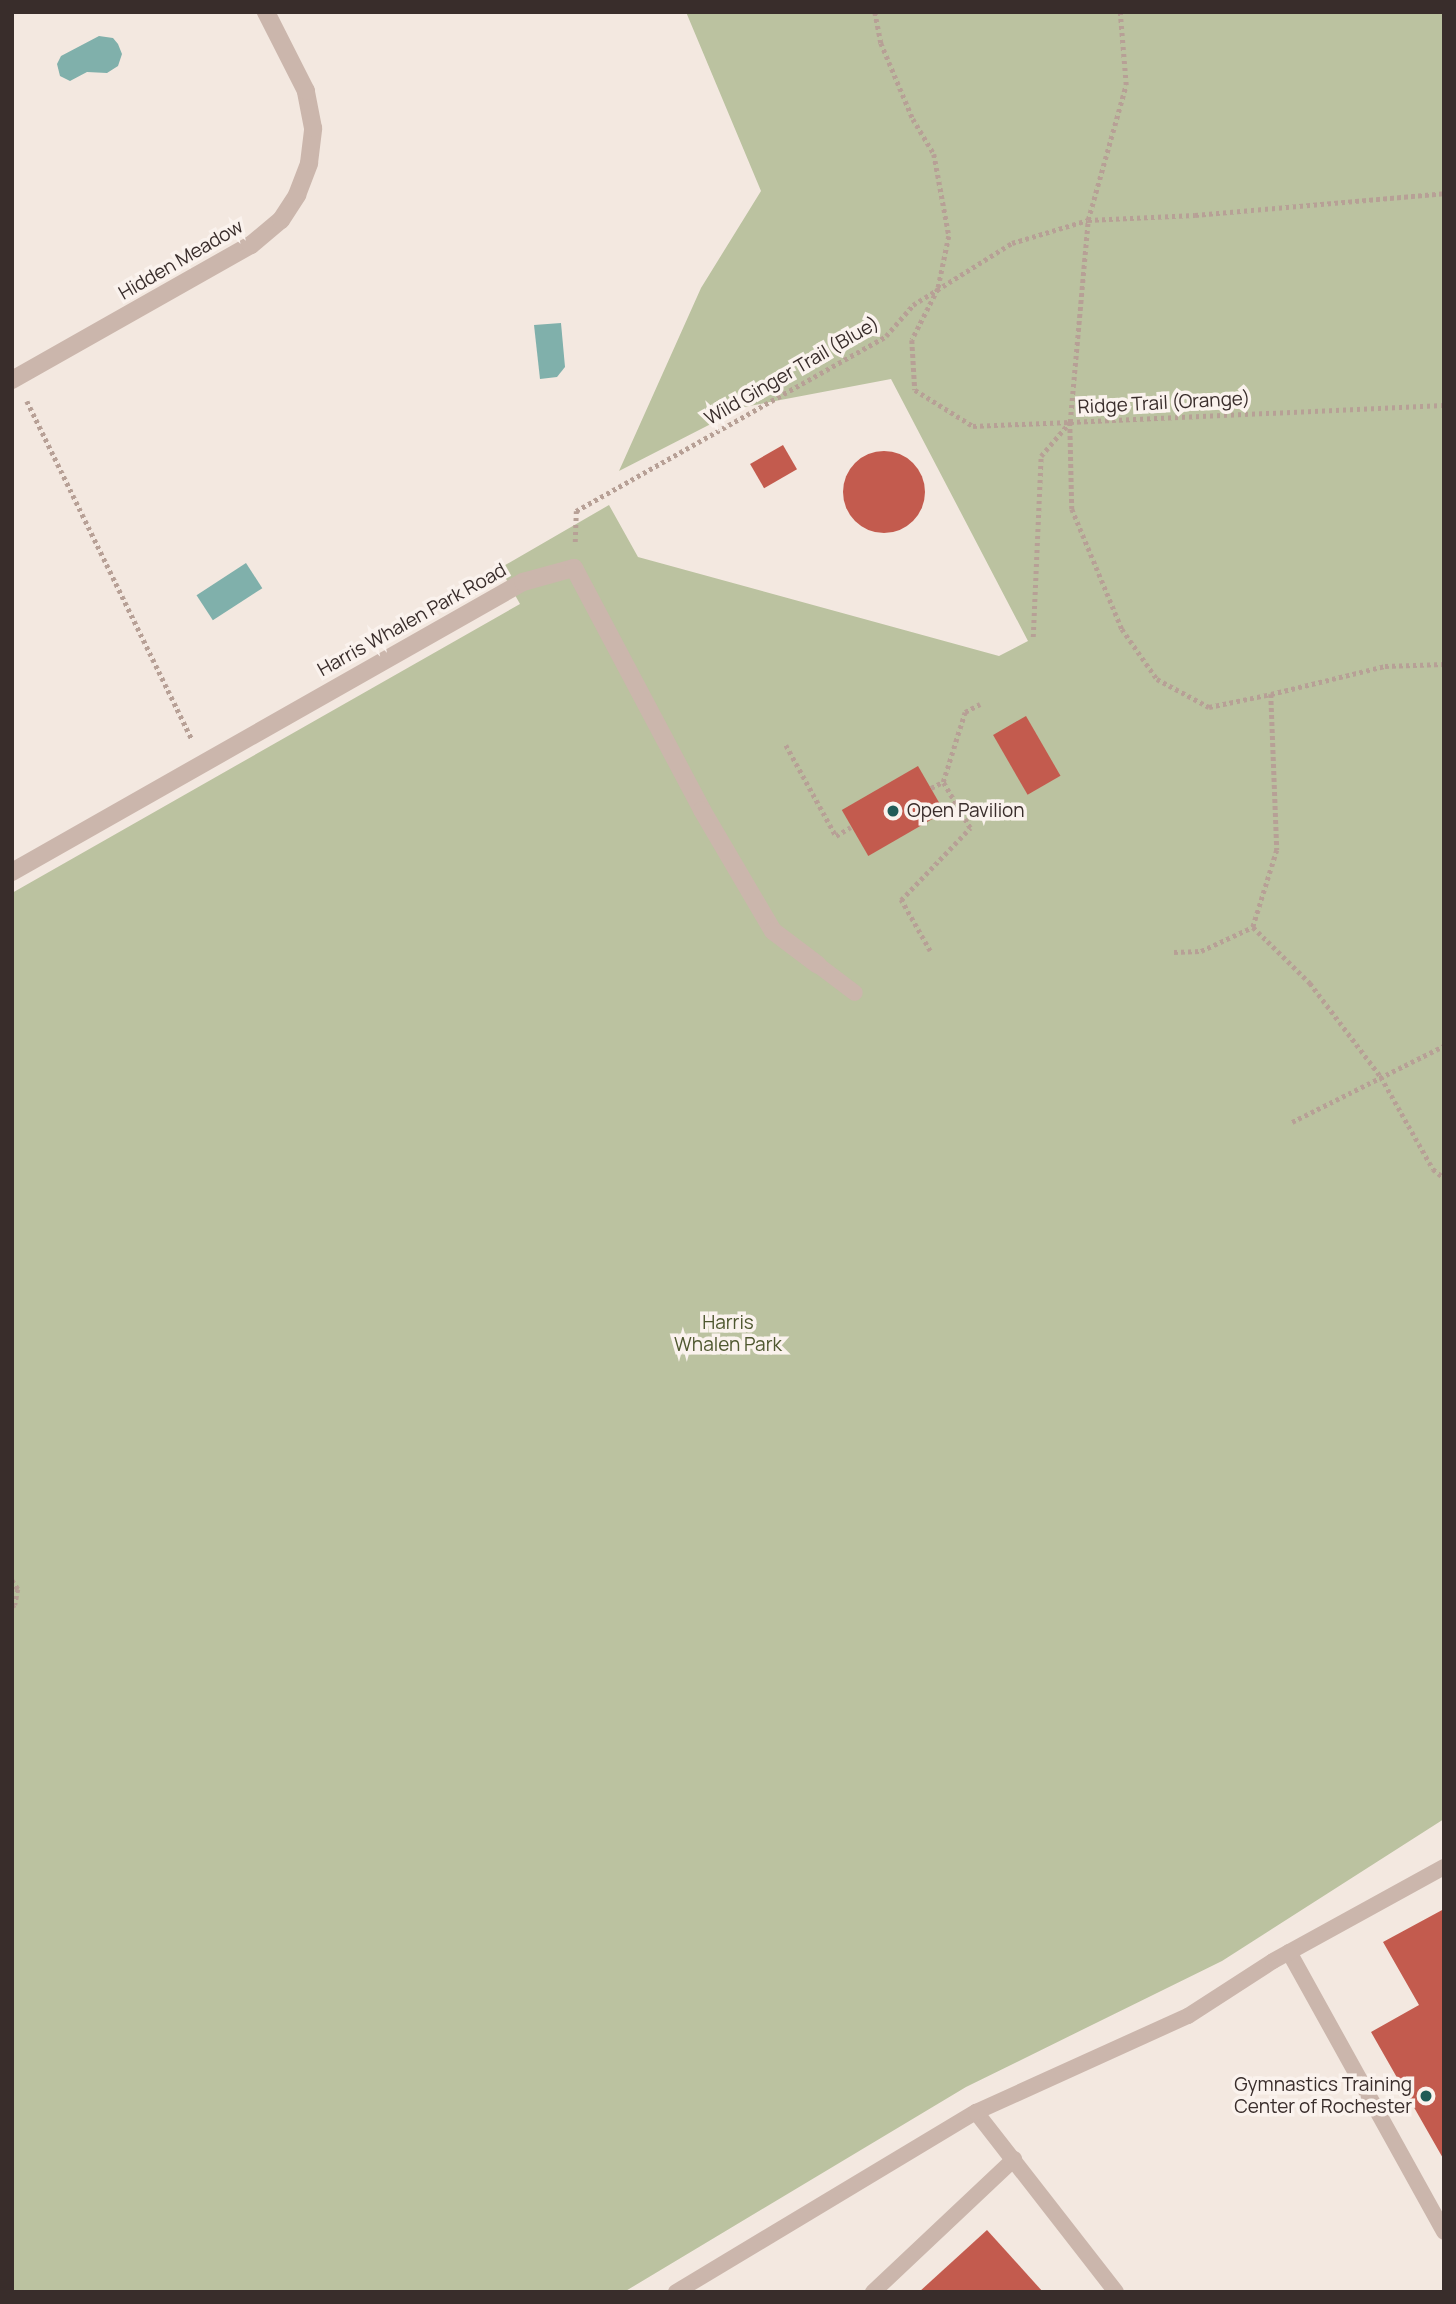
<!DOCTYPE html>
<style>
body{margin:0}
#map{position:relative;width:1456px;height:2304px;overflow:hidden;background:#f3e8e0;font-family:Manrope,sans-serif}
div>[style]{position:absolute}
.green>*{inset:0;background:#bbc2a0}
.water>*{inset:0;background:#80b0ab;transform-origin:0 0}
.building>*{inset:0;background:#c35b4e;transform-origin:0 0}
.round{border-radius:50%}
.path>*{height:4.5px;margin-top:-2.25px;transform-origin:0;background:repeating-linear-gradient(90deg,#b7a096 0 3.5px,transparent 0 7px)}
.service>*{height:16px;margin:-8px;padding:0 8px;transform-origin:8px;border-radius:8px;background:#cbb6ac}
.minor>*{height:18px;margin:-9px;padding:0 9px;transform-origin:9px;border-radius:9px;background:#cbb6ac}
.dots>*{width:19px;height:19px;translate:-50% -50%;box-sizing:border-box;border:4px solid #faf2ed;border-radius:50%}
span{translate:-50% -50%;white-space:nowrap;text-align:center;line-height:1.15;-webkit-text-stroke:7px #faf2ed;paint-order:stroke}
.street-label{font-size:19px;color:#392d2b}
.poi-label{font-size:19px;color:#392d2b}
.left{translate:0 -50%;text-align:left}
.right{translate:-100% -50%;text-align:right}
.park-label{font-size:19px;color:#4e572f}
.frame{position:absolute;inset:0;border:14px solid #392d2b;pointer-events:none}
</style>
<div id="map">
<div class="green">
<i style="clip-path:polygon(686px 12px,1444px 12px,1444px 1819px,1222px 1961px,966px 2087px,624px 2292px,12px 2292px,12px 893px,520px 604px,500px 568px,609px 505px,638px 557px,999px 656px,1028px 641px,891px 379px,744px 407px,619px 471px,701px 288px,761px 191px)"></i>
</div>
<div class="water">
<i style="clip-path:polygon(99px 36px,113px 38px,118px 44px,122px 54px,118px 66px,107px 73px,87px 72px,70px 81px,60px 76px,57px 64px,61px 56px)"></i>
<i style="clip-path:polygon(561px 323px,565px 367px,557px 377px,540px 379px,534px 325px)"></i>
<i style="left:246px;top:563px;width:30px;height:59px;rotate:57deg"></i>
</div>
<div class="building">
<i style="left:783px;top:445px;width:28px;height:38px;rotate:60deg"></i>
<i class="round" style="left:843px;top:451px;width:82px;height:82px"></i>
<i style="left:1026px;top:716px;width:69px;height:38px;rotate:60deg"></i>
<i style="left:918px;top:766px;width:53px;height:88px;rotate:60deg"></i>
<i style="clip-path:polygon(1444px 1909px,1444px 2160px,1371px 2032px,1419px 2005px,1383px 1942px)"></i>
<i style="clip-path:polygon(987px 2230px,1043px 2292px,919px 2292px)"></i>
</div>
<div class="path">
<i style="left:875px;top:12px;width:32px;rotate:79deg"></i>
<i style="left:881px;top:43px;width:82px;rotate:67.2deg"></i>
<i style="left:913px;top:119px;width:41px;rotate:59deg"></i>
<i style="left:934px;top:154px;width:83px;rotate:79.6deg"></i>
<i style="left:949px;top:236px;width:54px;rotate:101.7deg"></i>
<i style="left:938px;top:289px;width:57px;rotate:117deg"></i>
<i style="left:912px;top:340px;width:50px;rotate:86.6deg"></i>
<i style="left:915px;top:390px;width:68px;rotate:31.8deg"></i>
<i style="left:973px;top:426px;width:97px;rotate:-2.4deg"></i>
<i style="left:1070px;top:422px;width:87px;rotate:88.7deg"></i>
<i style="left:1072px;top:509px;width:130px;rotate:67.4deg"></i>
<i style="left:1122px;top:629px;width:61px;rotate:55deg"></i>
<i style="left:1157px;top:679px;width:59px;rotate:28.3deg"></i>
<i style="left:1209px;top:707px;width:63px;rotate:-11.8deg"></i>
<i style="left:1271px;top:694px;width:156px;rotate:87.8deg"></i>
<i style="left:1277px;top:850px;width:81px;rotate:107.3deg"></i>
<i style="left:1253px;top:927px;width:80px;rotate:44.5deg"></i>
<i style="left:1310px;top:983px;width:118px;rotate:52.9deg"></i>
<i style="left:1381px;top:1077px;width:106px;rotate:60.5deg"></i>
<i style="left:1433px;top:1169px;width:14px;rotate:39deg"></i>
<i style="left:27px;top:401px;width:376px;rotate:64deg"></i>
<i style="left:1070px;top:422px;width:203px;rotate:-84.9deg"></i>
<i style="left:1088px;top:220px;width:140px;rotate:-74.3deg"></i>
<i style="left:1126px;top:85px;width:73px;rotate:-94.7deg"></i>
<i style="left:575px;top:542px;width:31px;rotate:-88deg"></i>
<i style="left:576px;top:511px;width:356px;rotate:-29.4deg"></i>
<i style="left:886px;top:336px;width:41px;rotate:-48.9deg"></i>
<i style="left:913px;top:305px;width:117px;rotate:-32.1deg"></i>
<i style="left:1012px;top:243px;width:79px;rotate:-16.8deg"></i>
<i style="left:1088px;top:220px;width:107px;rotate:-2.7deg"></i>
<i style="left:1195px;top:215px;width:250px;rotate:-5deg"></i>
<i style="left:1033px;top:637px;width:181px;rotate:-87.5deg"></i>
<i style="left:1041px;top:456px;width:45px;rotate:-49.5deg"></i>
<i style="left:1070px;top:422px;width:374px;rotate:-2.6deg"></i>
<i style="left:1271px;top:694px;width:117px;rotate:-13.8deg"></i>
<i style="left:1385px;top:666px;width:59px;rotate:-1.9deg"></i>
<i style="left:786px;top:745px;width:104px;rotate:61.2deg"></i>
<i style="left:836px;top:836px;width:17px;rotate:-31deg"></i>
<i style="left:931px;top:788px;width:13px;rotate:-27deg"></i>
<i style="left:930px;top:951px;width:59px;rotate:-119.6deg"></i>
<i style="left:901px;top:900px;width:100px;rotate:-46.2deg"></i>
<i style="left:970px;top:828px;width:53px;rotate:-120.4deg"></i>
<i style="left:943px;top:782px;width:73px;rotate:-72.6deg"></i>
<i style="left:965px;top:712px;width:17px;rotate:-28deg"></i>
<i style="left:1174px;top:952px;width:27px;rotate:-2deg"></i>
<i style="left:1201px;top:951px;width:57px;rotate:-24.8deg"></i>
<i style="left:1292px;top:1122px;width:170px;rotate:-26.6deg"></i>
<i style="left:12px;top:1449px;width:2px"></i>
<i style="left:12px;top:1580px;width:11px;rotate:56deg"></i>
<i style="left:18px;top:1589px;width:16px;rotate:101deg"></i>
<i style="left:15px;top:1605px;width:4px;rotate:146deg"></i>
</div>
<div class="service">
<i style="left:818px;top:965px;width:46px;rotate:37.1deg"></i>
<i style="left:1289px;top:1952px;width:320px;rotate:61deg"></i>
<i style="left:676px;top:2292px;width:350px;rotate:-31deg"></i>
<i style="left:873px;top:2292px;width:194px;rotate:-43.3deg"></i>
<i style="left:1116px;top:2292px;width:228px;rotate:-127.9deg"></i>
<i style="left:976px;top:2112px;width:233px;rotate:-24.4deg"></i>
<i style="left:1188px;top:2016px;width:101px;rotate:-32.9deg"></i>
<i style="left:1273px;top:1961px;width:195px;rotate:-28.8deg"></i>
</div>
<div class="minor">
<i style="left:12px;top:380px;width:274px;rotate:-29.5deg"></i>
<i style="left:251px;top:245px;width:39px;rotate:-40deg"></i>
<i style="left:281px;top:220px;width:30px;rotate:-57deg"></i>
<i style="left:297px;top:195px;width:34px;rotate:-69deg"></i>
<i style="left:309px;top:163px;width:35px;rotate:-83deg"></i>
<i style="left:313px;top:128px;width:38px;rotate:-101deg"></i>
<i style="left:306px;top:91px;width:89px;rotate:-116.9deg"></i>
<i style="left:12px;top:872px;width:588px;rotate:-29.58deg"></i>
<i style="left:523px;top:582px;width:53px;rotate:-15.4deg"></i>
<i style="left:574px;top:568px;width:274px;rotate:62.1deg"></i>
<i style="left:702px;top:810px;width:140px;rotate:59.6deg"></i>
<i style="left:773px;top:931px;width:56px;rotate:37.1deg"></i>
</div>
<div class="dots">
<i style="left:893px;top:811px;background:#215b57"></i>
<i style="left:1426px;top:2096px;background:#215b57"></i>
</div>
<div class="street-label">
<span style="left:181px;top:260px;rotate:-30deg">Hidden Meadow</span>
<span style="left:792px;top:371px;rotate:-30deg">Wild Ginger Trail (Blue)</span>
<span style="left:1164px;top:403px;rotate:-3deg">Ridge Trail (Orange)</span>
<span style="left:412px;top:620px;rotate:-29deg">Harris Whalen Park Road</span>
</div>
<div class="poi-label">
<span class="left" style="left:907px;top:811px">Open Pavilion</span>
<span class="right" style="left:1412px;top:2096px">Gymnastics Training<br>Center of Rochester</span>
</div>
<div class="park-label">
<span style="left:728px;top:1334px">Harris<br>Whalen Park</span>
</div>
<div class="frame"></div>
</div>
